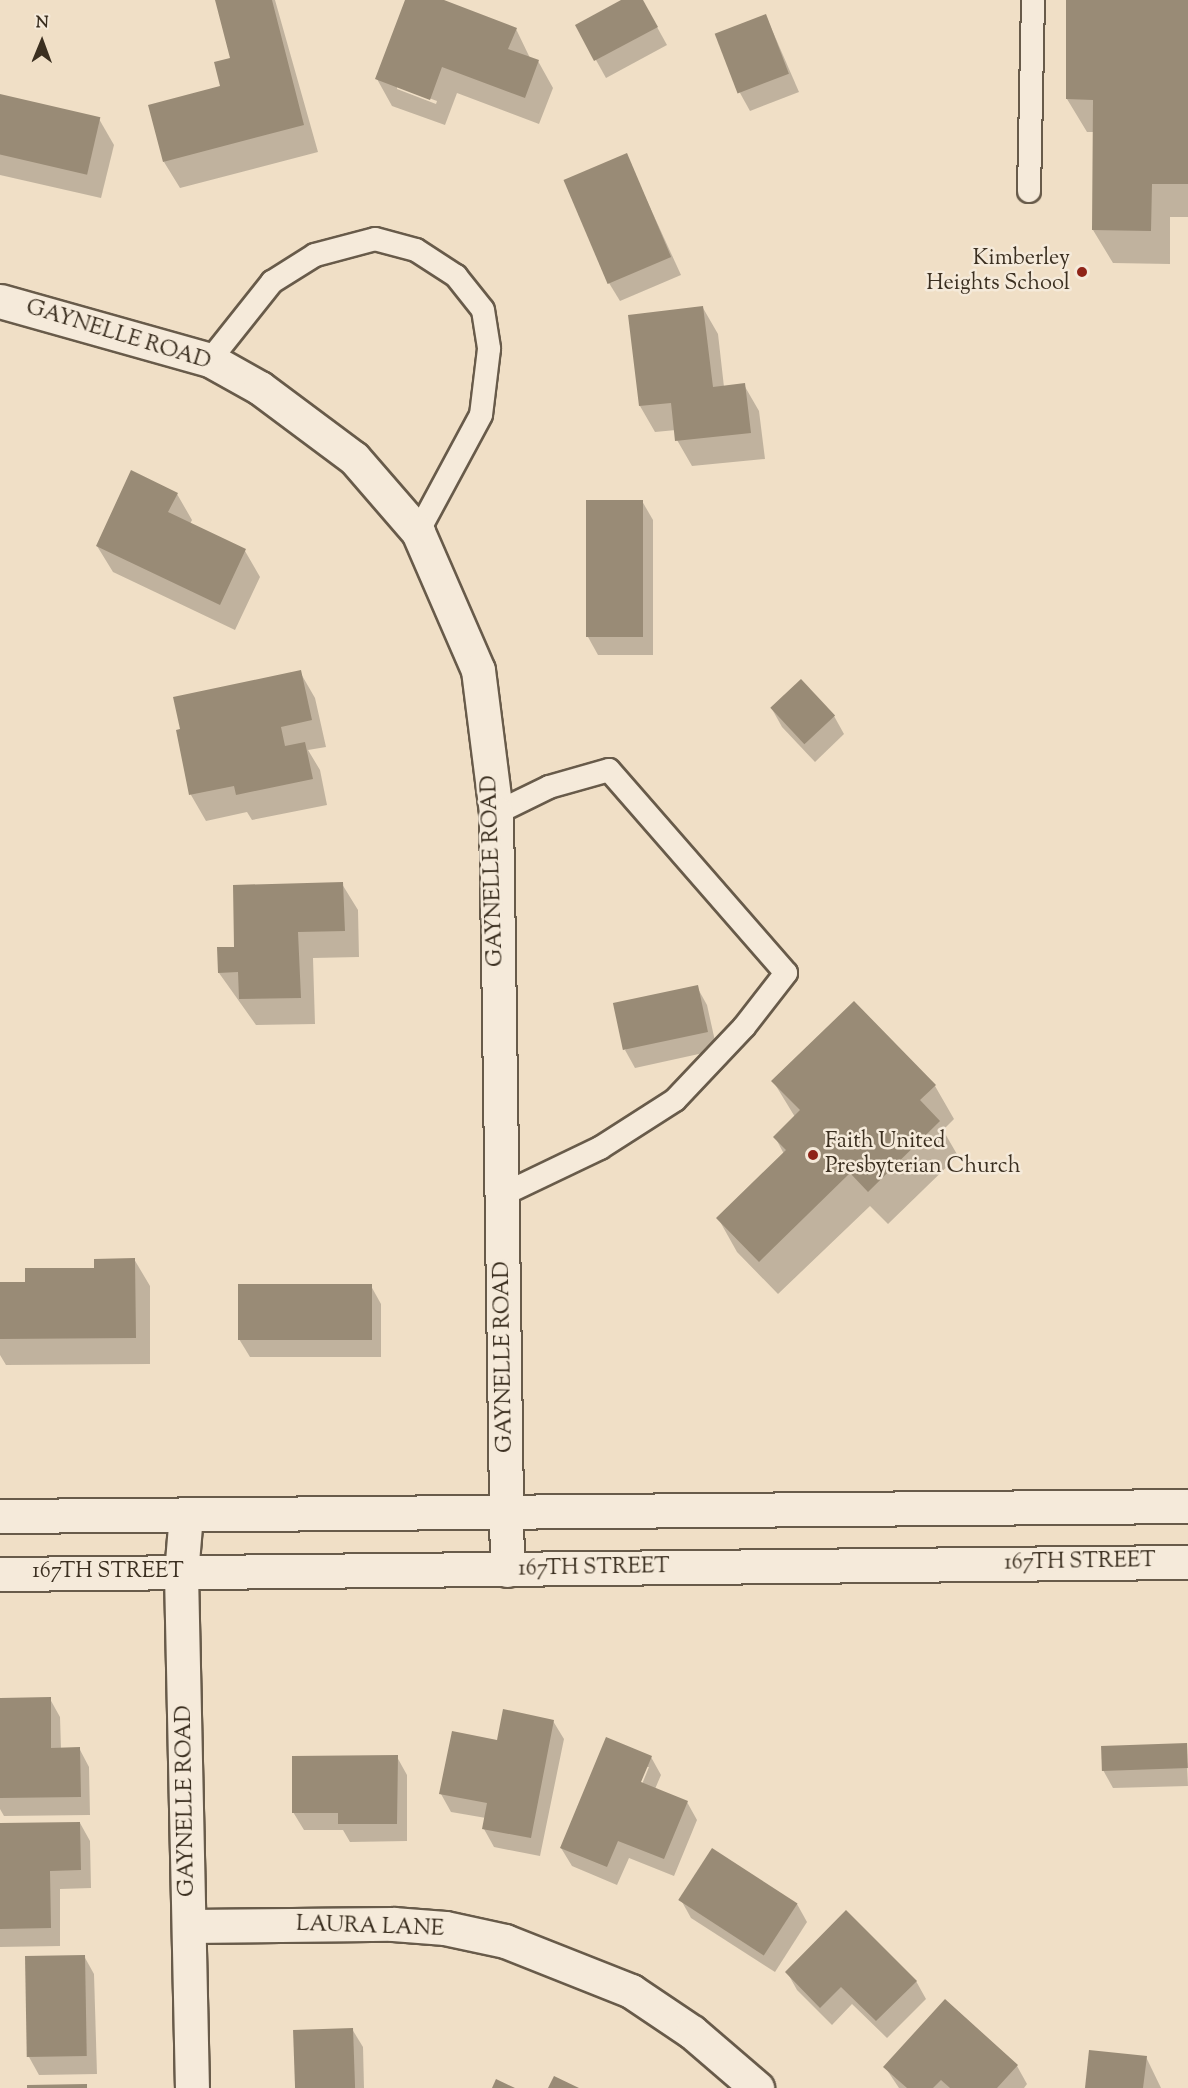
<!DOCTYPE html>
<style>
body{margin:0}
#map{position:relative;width:1188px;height:2088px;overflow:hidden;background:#f0dfc6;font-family:"Sorts Mill Goudy",serif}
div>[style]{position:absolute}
.shadow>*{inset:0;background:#0003}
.building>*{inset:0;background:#998b76;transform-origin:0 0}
.roads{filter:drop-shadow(2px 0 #685b4a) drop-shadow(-2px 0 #685b4a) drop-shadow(0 2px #685b4a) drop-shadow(0 -2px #685b4a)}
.lane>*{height:22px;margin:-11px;padding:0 11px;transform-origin:11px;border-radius:11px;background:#f5eada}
.street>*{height:33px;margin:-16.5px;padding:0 16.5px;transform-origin:16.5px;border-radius:16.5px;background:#f5eada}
.secondary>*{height:33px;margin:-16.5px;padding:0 16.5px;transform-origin:16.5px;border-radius:16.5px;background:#f5eada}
.dots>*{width:16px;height:16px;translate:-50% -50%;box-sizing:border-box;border:3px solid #f5eada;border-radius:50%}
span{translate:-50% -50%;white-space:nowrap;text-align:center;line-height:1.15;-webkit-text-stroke:5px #f5eada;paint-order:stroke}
.poi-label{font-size:22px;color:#3b2f20}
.right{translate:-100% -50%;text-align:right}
.left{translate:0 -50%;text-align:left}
.street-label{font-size:22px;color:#3b2f20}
.north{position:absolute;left:12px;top:12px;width:60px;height:60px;-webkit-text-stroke:4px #f5eada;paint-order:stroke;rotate:1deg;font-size:16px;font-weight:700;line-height:24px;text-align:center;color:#3b2f20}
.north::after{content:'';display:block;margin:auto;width:21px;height:27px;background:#3b2f20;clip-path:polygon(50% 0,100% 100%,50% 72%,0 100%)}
</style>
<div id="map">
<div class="shadow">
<i style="clip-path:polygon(216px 0,275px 0,318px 152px,180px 188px,164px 162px,222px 87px,231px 59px)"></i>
<i style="clip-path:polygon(evenodd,407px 0,439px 0,516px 29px,530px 58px,538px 61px,553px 88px,539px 124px,457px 93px,445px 125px,392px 106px,377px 79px,407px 0,397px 86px,437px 101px,436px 104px,397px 89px,397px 86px)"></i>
<i style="clip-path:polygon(624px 0,642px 0,667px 45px,606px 78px,577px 26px)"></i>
<i style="clip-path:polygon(1068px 0,1188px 0,1188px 217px,1170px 217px,1170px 264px,1113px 263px,1093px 230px,1094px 132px,1087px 132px,1067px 99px)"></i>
<i style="clip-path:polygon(766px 16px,799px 92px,750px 111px,740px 93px)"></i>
<i style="clip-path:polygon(0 96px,99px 119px,114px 145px,101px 198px,0 175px)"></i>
<i style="clip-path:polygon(626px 155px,681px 275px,620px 301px,609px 283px)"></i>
<i style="clip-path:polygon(703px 308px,718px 334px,724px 387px,744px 385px,759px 411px,765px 459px,692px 466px,677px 440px,676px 430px,655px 432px,640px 406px,630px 316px)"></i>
<i style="clip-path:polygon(177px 494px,192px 520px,190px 524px,245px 551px,260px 577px,235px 630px,113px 572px,97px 546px)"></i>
<i style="clip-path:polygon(642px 501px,653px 520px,653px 655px,598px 655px,588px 637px)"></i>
<i style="clip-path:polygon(300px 672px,315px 698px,326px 747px,308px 750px,320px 770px,327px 805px,252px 820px,247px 812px,206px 821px,191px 795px,177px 731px)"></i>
<i style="clip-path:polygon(772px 709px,834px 716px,844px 734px,815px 762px,782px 727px)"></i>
<i style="clip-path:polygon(342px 884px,358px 910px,359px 957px,313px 958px,315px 1024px,256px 1025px,219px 973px,236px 948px)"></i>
<i style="clip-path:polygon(697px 987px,707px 1005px,717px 1050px,635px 1068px,625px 1050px)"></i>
<i style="clip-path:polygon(773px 1081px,935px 1086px,954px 1119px,943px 1130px,958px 1156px,888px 1224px,870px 1206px,778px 1294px,737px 1252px,718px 1218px,784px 1154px,775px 1137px,795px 1117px)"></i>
<i style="clip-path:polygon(134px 1259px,150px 1286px,150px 1364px,6px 1365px,0 1355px,0 1283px,26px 1283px)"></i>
<i style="clip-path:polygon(371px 1286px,381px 1304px,381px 1357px,250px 1357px,239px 1339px)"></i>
<i style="clip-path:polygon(50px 1699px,60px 1717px,61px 1749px,79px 1748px,89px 1767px,90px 1815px,4px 1816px,0 1809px,0 1700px)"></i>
<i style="clip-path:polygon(553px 1721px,564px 1739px,540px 1856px,494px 1847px,484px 1829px,486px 1818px,451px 1812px,441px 1794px,498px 1742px)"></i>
<i style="clip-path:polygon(1186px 1745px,1188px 1786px,1113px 1788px,1103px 1770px)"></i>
<i style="clip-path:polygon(397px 1757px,407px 1775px,407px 1841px,350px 1842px,343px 1830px,304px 1830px,293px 1812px)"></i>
<i style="clip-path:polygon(evenodd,651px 1757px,661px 1775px,655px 1789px,687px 1802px,697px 1820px,674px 1876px,629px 1858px,617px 1885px,572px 1866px,561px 1848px,651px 1757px,646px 1767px,649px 1767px,640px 1789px,637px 1788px,646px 1767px)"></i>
<i style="clip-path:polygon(80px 1823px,90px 1841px,91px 1888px,60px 1889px,60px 1946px,0 1947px,0 1825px)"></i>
<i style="clip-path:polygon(681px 1900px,797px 1904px,807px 1922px,775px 1972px,691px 1918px)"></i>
<i style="clip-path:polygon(84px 1956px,94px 1974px,97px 2074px,39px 2075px,29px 2057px)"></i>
<i style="clip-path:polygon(787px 1972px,916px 1981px,926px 1999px,887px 2038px,852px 2004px,832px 2025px,797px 1990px)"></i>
<i style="clip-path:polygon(352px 2029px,363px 2047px,364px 2088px,296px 2088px)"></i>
<i style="clip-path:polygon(1146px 2057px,1161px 2088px,1086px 2088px)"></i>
<i style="clip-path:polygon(1017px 2066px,1027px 2084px,1024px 2088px,899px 2088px,885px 2067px)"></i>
</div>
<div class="building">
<i style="clip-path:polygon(215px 0,272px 0,304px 125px,163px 162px,148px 105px,220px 86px,214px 62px,230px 58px)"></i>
<i style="clip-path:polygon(405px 0,444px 0,517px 28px,508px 49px,539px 60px,525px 98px,442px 67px,430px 100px,375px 79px)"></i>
<i style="clip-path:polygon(621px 0,643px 0,658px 27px,594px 61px,575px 25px)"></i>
<i style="clip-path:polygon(1066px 0,1188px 0,1188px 184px,1152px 184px,1151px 231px,1092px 230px,1093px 100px,1066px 99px)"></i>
<i style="left:766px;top:14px;width:64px;height:55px;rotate:69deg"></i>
<i style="left:0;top:94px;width:103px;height:59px;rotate:13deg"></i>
<i style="left:627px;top:153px;width:113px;height:69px;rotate:67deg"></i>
<i style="clip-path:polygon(703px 306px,713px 387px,745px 383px,751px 433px,675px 441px,671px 403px,639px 406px,628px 315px)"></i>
<i style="clip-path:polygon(131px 470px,178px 493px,168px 512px,246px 549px,220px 605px,96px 546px)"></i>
<i style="left:586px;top:500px;width:57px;height:137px"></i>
<i style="clip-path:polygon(301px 670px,312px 720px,281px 727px,285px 746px,305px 742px,313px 779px,236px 795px,234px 786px,189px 795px,176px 730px,180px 729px,173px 697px)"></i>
<i style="left:801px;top:679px;width:50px;height:42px;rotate:47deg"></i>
<i style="clip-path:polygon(343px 882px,345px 931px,298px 932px,301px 998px,239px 999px,238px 972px,218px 973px,217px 947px,234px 947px,233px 885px)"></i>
<i style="left:698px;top:985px;width:48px;height:87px;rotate:78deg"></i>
<i style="clip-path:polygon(854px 1001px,936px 1085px,920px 1100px,940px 1121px,868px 1192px,850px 1173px,759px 1262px,716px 1218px,786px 1150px,773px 1137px,800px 1110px,771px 1081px)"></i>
<i style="clip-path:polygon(135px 1258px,136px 1338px,0 1339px,0 1282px,25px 1282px,25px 1268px,94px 1268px,94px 1259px)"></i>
<i style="left:238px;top:1284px;width:134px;height:56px"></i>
<i style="clip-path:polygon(51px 1697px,51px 1748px,80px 1747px,81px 1797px,0 1798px,0 1698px)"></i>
<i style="clip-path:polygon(503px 1709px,554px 1720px,531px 1838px,482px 1829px,487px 1803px,439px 1794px,452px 1731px,497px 1740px)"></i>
<i style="clip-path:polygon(606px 1737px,652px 1756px,641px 1782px,688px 1801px,664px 1859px,618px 1841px,607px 1867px,560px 1848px)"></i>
<i style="left:1187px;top:1743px;width:25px;height:86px;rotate:88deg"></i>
<i style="clip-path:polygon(398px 1755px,397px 1824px,338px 1824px,338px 1813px,292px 1813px,292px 1756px)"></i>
<i style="clip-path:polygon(80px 1822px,81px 1870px,50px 1871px,51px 1928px,0 1929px,0 1823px)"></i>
<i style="left:712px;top:1848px;width:102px;height:62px;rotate:33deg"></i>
<i style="clip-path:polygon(846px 1910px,917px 1981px,876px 2021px,841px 1987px,820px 2008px,785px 1972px)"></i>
<i style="left:85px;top:1955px;width:101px;height:60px;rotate:89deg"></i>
<i style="clip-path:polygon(945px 1999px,1018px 2065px,997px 2088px,950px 2088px,941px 2080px,933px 2088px,907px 2088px,883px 2067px)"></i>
<i style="left:353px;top:2028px;width:60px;height:60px;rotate:88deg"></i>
<i style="clip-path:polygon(1089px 2050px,1147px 2056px,1143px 2088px,1085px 2088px)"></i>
<i style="clip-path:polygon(554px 2076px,579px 2088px,548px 2088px)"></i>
<i style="clip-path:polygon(496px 2079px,515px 2088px,492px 2088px)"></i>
<i style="clip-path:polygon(87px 2084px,87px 2088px,27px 2088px,27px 2085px)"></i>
</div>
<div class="roads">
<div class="lane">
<i style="left:1029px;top:191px;width:191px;rotate:-88.8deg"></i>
<i style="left:210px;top:360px;width:100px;rotate:-51.5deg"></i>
<i style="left:272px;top:282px;width:51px;rotate:-32.1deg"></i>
<i style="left:315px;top:255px;width:62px;rotate:-14.9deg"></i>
<i style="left:375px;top:239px;width:42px;rotate:15deg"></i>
<i style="left:416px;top:250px;width:48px;rotate:33deg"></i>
<i style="left:456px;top:276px;width:43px;rotate:51.5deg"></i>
<i style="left:483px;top:310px;width:39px;rotate:81deg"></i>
<i style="left:489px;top:349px;width:66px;rotate:96.9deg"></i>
<i style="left:481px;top:415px;width:133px;rotate:118.3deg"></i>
<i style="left:496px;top:813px;width:59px;rotate:-26.1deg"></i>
<i style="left:549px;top:787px;width:62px;rotate:-15.8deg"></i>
<i style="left:609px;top:770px;width:269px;rotate:48.9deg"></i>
<i style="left:786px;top:973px;width:68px;rotate:127.9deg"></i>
<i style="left:744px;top:1027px;width:100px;rotate:133.4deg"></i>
<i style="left:675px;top:1100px;width:89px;rotate:147.4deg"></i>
<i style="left:600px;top:1148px;width:109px;rotate:154.4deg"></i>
</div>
<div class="street">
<i style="left:0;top:301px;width:218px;rotate:15.7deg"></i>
<i style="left:210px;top:360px;width:57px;rotate:29.2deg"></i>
<i style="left:260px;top:388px;width:117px;rotate:36.7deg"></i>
<i style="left:354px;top:458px;width:98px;rotate:49.1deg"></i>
<i style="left:418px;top:532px;width:150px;rotate:66.5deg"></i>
<i style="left:478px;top:670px;width:144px;rotate:82.8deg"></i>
<i style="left:496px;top:813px;width:757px;rotate:89.17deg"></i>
<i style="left:186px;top:1514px;width:59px;rotate:94.8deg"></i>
<i style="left:181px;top:1573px;width:515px;rotate:88.78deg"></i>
<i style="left:190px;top:1926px;width:203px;rotate:-0.6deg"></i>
<i style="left:393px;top:1924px;width:52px;rotate:4.4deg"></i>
<i style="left:445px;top:1928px;width:61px;rotate:12.2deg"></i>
<i style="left:505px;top:1941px;width:136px;rotate:21.6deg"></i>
<i style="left:631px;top:1991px;width:73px;rotate:33.9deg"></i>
<i style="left:692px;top:2032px;width:86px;rotate:40.7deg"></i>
</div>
<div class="secondary">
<i style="left:0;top:1516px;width:1188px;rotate:-0.48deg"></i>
<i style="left:0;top:1574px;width:1188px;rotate:-0.58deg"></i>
</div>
</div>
<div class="dots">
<i style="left:1082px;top:272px;background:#8f2418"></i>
<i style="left:813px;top:1155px;background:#8f2418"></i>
</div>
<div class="poi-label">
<span class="right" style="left:1070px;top:272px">Kimberley<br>Heights School</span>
<span class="left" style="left:825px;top:1155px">Faith United<br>Presbyterian Church</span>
</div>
<div class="street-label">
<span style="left:118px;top:336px;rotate:17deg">GAYNELLE ROAD</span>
<span style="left:494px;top:871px;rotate:-92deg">GAYNELLE ROAD</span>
<span style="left:505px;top:1357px;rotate:-91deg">GAYNELLE ROAD</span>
<span style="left:1080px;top:1563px;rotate:-1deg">167TH STREET</span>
<span style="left:594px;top:1569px;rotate:-1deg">167TH STREET</span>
<span style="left:108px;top:1573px">167TH STREET</span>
<span style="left:187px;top:1801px;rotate:-91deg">GAYNELLE ROAD</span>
<span style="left:370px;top:1928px;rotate:2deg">LAURA LANE</span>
</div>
<div class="north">N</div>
</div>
